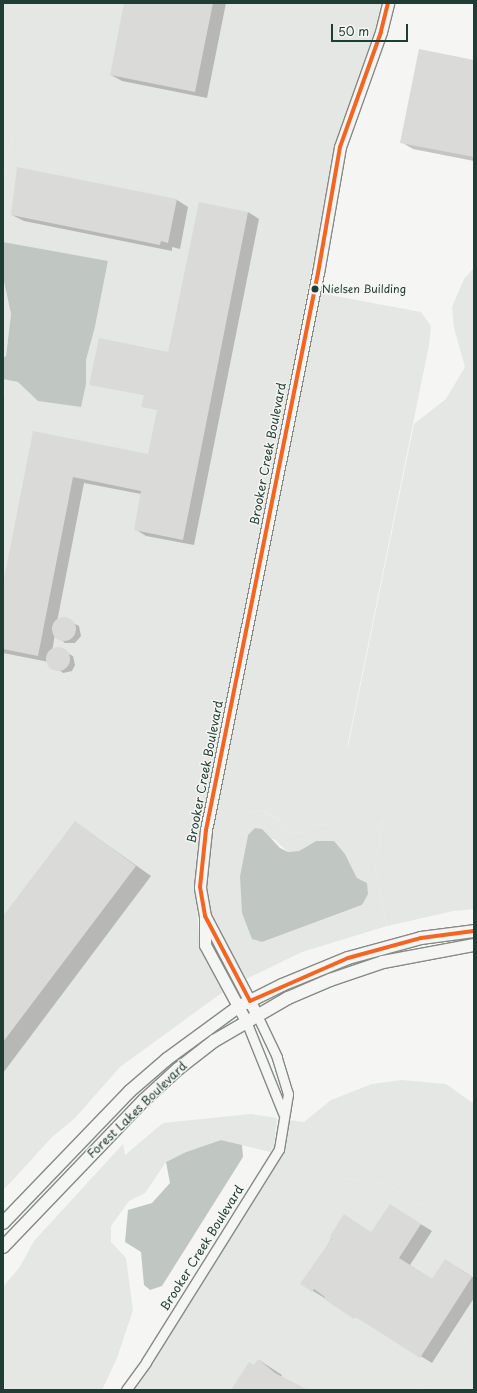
<!DOCTYPE html>
<style>
body{margin:0}
#map{position:relative;width:477px;height:1393px;overflow:hidden;background:#f5f5f3;font-family:"Playpen Sans",sans-serif}
div>[style]{position:absolute}
.built>*{inset:0;background:#e5e7e4}
.green>*{inset:0;background:#e4e7e3}
.water>*{inset:0;background:#c0c7c3}
.shadow>*{inset:0;background:#0003}
.building>*{inset:0;background:#dadbd9}
.round{border-radius:50%}
.roads{filter:drop-shadow(1px 0 #858a88) drop-shadow(-1px 0 #858a88) drop-shadow(0 1px #858a88) drop-shadow(0 -1px #858a88)}
.minor>*{height:9px;margin:-4.5px;padding:0 4.5px;transform-origin:4.5px;border-radius:4.5px;background:#f5f5f3}
.tertiary>*{height:11px;margin:-5.5px;padding:0 5.5px;transform-origin:5.5px;border-radius:5.5px;background:#f5f5f3}
.secondary>*{height:12px;margin:-6px;padding:0 6px;transform-origin:6px;border-radius:6px;background:#f5f5f3}
.bus-1>*{height:4px;margin:-2px;padding:0 2px;transform-origin:2px;border-radius:2px;background:#f26522}
.dots>*{width:11px;height:11px;translate:-50% -50%;box-sizing:border-box;border:2px solid #f6f6f2;border-radius:50%}
span{translate:-50% -50%;white-space:nowrap;text-align:center;line-height:1.15;-webkit-text-stroke:3px #f6f6f2;paint-order:stroke}
.bus-label{font-size:11px;color:#1f3d34}
.left{translate:0 -50%;text-align:left}
.street-label{font-size:12px;color:#1f3d34}
.frame{position:absolute;inset:0;border:4px solid #1f3d34;pointer-events:none}
.scale{position:absolute;left:331px;top:24px;width:77px;height:18px;box-sizing:border-box;border:2px solid #1f3d34;border-top:0;padding-left:5px;font-size:12px;line-height:14px;white-space:nowrap;color:#1f3d34;-webkit-text-stroke:3px #f6f6f2;paint-order:stroke}
</style>
<div id="map">
<div class="built">
<i style="clip-path:polygon(3px 3px,382px 3px,376px 30px,335px 146px,195px 887px,200px 947px,223px 992px,120px 1067px,75px 1118px,52px 1137px,12px 1181px,10px 1175px,3px 1172px,3px 441px,10px 439px,3px 379px,18px 382px,86px 384px,86px 360px,95px 327px,108px 262px,3px 242px,3px 181px,12px 136px,3px 134px)"></i>
<i style="clip-path:polygon(evenodd,319px 293px,421px 312px,431px 326px,429px 345px,347px 748px,252px 726px,246px 813px,260px 810px,280px 820px,288px 834px,302px 832px,316px 824px,343px 827px,361px 834px,384px 821px,375px 864px,387px 926px,302px 952px,244px 980px,210px 914px,206px 887px,211px 831px,319px 293px,248px 835px,274px 839px,288px 852px,299px 851px,316px 841px,345px 854px,357px 878px,363px 905px,262px 942px,252px 939px,240px 876px,248px 835px)"></i>
<i style="clip-path:polygon(282px 1155px,336px 1177px,387px 1184px,413px 1201px,474px 1225px,474px 1323px,461px 1347px,422px 1390px,133px 1390px)"></i>
</div>
<div class="green">
<i style="clip-path:polygon(3px 134px,12px 136px,3px 181px)"></i>
<i style="clip-path:polygon(474px 268px,474px 909px,453px 911px,387px 926px,375px 864px,384px 821px,361px 834px,342px 827px,316px 824px,302px 832px,288px 834px,280px 820px,260px 810px,246px 813px,231px 804px,252px 726px,348px 747px,414px 424px,446px 399px,465px 367px,454px 328px,452px 307px,464px 279px)"></i>
<i style="clip-path:polygon(3px 277px,11px 314px,6px 356px,3px 358px)"></i>
<i style="clip-path:polygon(3px 395px,7px 395px,16px 408px,10px 439px,3px 441px)"></i>
<i style="clip-path:polygon(401px 1080px,446px 1084px,474px 1104px,474px 1225px,413px 1201px,387px 1184px,336px 1177px,282px 1155px,288px 1120px,304px 1122px,331px 1100px,372px 1084px)"></i>
<i style="clip-path:polygon(251px 1114px,277px 1118px,274px 1147px,270px 1152px,221px 1140px,186px 1152px,166px 1162px,145px 1193px,129px 1201px,111px 1226px,111px 1242px,126px 1258px,133px 1310px,117px 1358px,102px 1390px,3px 1390px,3px 1287px,19px 1268px,34px 1241px,123px 1144px,125px 1155px,163px 1123px)"></i>
<i style="clip-path:polygon(3px 1172px,10px 1175px,12px 1181px,3px 1190px)"></i>
<i style="clip-path:polygon(474px 1323px,474px 1390px,422px 1390px,461px 1347px)"></i>
</div>
<div class="water">
<i style="clip-path:polygon(3px 242px,108px 261px,95px 327px,86px 360px,86px 384px,81px 407px,38px 401px,18px 382px,3px 379px,3px 358px,6px 356px,11px 314px,3px 277px)"></i>
<i style="clip-path:polygon(255px 828px,262px 829px,280px 848px,288px 852px,299px 851px,316px 841px,334px 841px,345px 854px,357px 878px,367px 883px,368px 894px,362px 905px,262px 942px,252px 939px,242px 913px,240px 876px,248px 835px)"></i>
<i style="clip-path:polygon(221px 1140px,242px 1145px,243px 1157px,162px 1286px,150px 1290px,144px 1285px,141px 1252px,125px 1242px,128px 1210px,152px 1203px,170px 1183px,166px 1162px,186px 1152px)"></i>
</div>
<div class="shadow">
<i style="clip-path:polygon(125px 3px,226px 3px,207px 98px,122px 81px,111px 75px)"></i>
<i style="clip-path:polygon(474px 61px,474px 161px,413px 149px,401px 142px)"></i>
<i style="clip-path:polygon(18px 168px,177px 200px,188px 207px,180px 249px,172px 247px,172px 251px,24px 221px,12px 215px)"></i>
<i style="clip-path:polygon(248px 212px,259px 219px,194px 545px,146px 536px,135px 529px,141px 494px,84px 483px,57px 622px,61px 619px,73px 623px,79px 626px,81px 636px,75px 643px,65px 643px,55px 634px,52px 652px,55px 649px,67px 653px,73px 656px,75px 665px,72px 671px,63px 673px,49px 662px,3px 653px,3px 589px,34px 432px,149px 455px,158px 410px,145px 395px,93px 385px,169px 354px)"></i>
<i style="clip-path:polygon(75px 822px,151px 876px,3px 1073px,3px 918px)"></i>
<i style="clip-path:polygon(401px 1212px,432px 1231px,410px 1265px,433px 1280px,457px 1267px,474px 1278px,474px 1298px,432px 1363px,313px 1291px,311px 1274px,344px 1216px,372px 1233px)"></i>
<i style="clip-path:polygon(259px 1360px,282px 1375px,281px 1377px,306px 1390px,234px 1390px)"></i>
</div>
<div class="building">
<i style="clip-path:polygon(124px 3px,213px 3px,195px 92px,110px 75px)"></i>
<i style="clip-path:polygon(419px 49px,474px 60px,474px 157px,400px 143px)"></i>
<i style="clip-path:polygon(17px 167px,177px 199px,168px 243px,161px 241px,160px 245px,11px 215px)"></i>
<i style="clip-path:polygon(199px 202px,248px 212px,183px 540px,134px 530px,141px 491px,73px 477px,38px 656px,3px 649px,3px 584px,33px 431px,148px 454px,157px 410px,141px 407px,144px 395px,89px 385px,99px 338px,168px 352px)"></i>
<i class="round" style="left:52px;top:617px;width:24px;height:24px"></i>
<i class="round" style="left:46px;top:647px;width:24px;height:24px"></i>
<i style="clip-path:polygon(75px 821px,136px 866px,3px 1042px,3px 916px)"></i>
<i style="clip-path:polygon(390px 1204px,421px 1224px,399px 1258px,432px 1279px,445px 1259px,472px 1277px,420px 1358px,356px 1317px,354px 1319px,324px 1299px,325px 1297px,314px 1289px,312px 1292px,300px 1284px,332px 1238px,330px 1236px,344px 1214px,371px 1232px)"></i>
<i style="clip-path:polygon(258px 1359px,275px 1373px,308px 1390px,231px 1390px,249px 1362px,254px 1365px)"></i>
</div>
<div class="roads">
<div class="minor">
<i style="left:246px;top:1021px;width:99px;rotate:68.1deg"></i>
<i style="left:126px;top:1390px;width:34px;rotate:-54deg"></i>
<i style="left:146px;top:1362px;width:251px;rotate:-58deg"></i>
<i style="left:279px;top:1149px;width:56px;rotate:-80.7deg"></i>
<i style="left:288px;top:1094px;width:39px;rotate:-107deg"></i>
<i style="left:277px;top:1057px;width:47px;rotate:-115.5deg"></i>
</div>
<div class="tertiary">
<i style="left:205px;top:916px;width:112px;rotate:62.3deg"></i>
<i style="left:246px;top:1021px;width:86px;rotate:-118.3deg"></i>
<i style="left:205px;top:945px;width:29px;rotate:-90deg"></i>
<i style="left:205px;top:916px;width:29px;rotate:-100deg"></i>
<i style="left:200px;top:887px;width:57px;rotate:-84deg"></i>
<i style="left:206px;top:830px;width:568px;rotate:-78.63deg"></i>
<i style="left:318px;top:273px;width:128px;rotate:-80.1deg"></i>
<i style="left:340px;top:147px;width:122px;rotate:-70.4deg"></i>
<i style="left:381px;top:32px;width:30px;rotate:-76deg"></i>
</div>
<div class="secondary">
<i style="left:3px;top:1223px;width:183px;rotate:-46.1deg"></i>
<i style="left:130px;top:1091px;width:49px;rotate:-40.9deg"></i>
<i style="left:167px;top:1059px;width:88px;rotate:-36.2deg"></i>
<i style="left:238px;top:1007px;width:49px;rotate:-26.6deg"></i>
<i style="left:282px;top:985px;width:71px;rotate:-22.2deg"></i>
<i style="left:348px;top:958px;width:76px;rotate:-15.3deg"></i>
<i style="left:421px;top:938px;width:53px;rotate:-7.5deg"></i>
<i style="left:3px;top:1247px;width:204px;rotate:-46.2deg"></i>
<i style="left:144px;top:1100px;width:46px;rotate:-42.4deg"></i>
<i style="left:178px;top:1069px;width:46px;rotate:-37.9deg"></i>
<i style="left:214px;top:1041px;width:86px;rotate:-30.2deg"></i>
<i style="left:288px;top:998px;width:46px;rotate:-23.2deg"></i>
<i style="left:330px;top:980px;width:56px;rotate:-18.8deg"></i>
<i style="left:383px;top:962px;width:93px;rotate:-10.6deg"></i>
</div>
</div>
<div class="bus-1">
<i style="left:388px;top:3px;width:30px;rotate:104deg"></i>
<i style="left:381px;top:32px;width:122px;rotate:109.6deg"></i>
<i style="left:340px;top:147px;width:128px;rotate:99.9deg"></i>
<i style="left:318px;top:273px;width:568px;rotate:101.37deg"></i>
<i style="left:206px;top:830px;width:57px;rotate:96deg"></i>
<i style="left:200px;top:887px;width:29px;rotate:80deg"></i>
<i style="left:205px;top:916px;width:96px;rotate:62.1deg"></i>
<i style="left:250px;top:1001px;width:107px;rotate:-23.7deg"></i>
<i style="left:348px;top:958px;width:76px;rotate:-15.3deg"></i>
<i style="left:421px;top:938px;width:53px;rotate:-7.5deg"></i>
</div>
<div class="dots">
<i style="left:315px;top:289px;background:#1f3d34"></i>
</div>
<div class="bus-label">
<span class="left" style="left:322px;top:289px">Nielsen Building</span>
</div>
<div class="street-label">
<span style="left:268px;top:454px;rotate:-79deg">Brooker Creek Boulevard</span>
<span style="left:205px;top:772px;rotate:-79deg">Brooker Creek Boulevard</span>
<span style="left:137px;top:1110px;rotate:-44deg">Forest Lakes Boulevard</span>
<span style="left:202px;top:1248px;rotate:-58deg">Brooker Creek Boulevard</span>
</div>
<div class="frame"></div>
<div class="scale">50 m</div>
</div>
